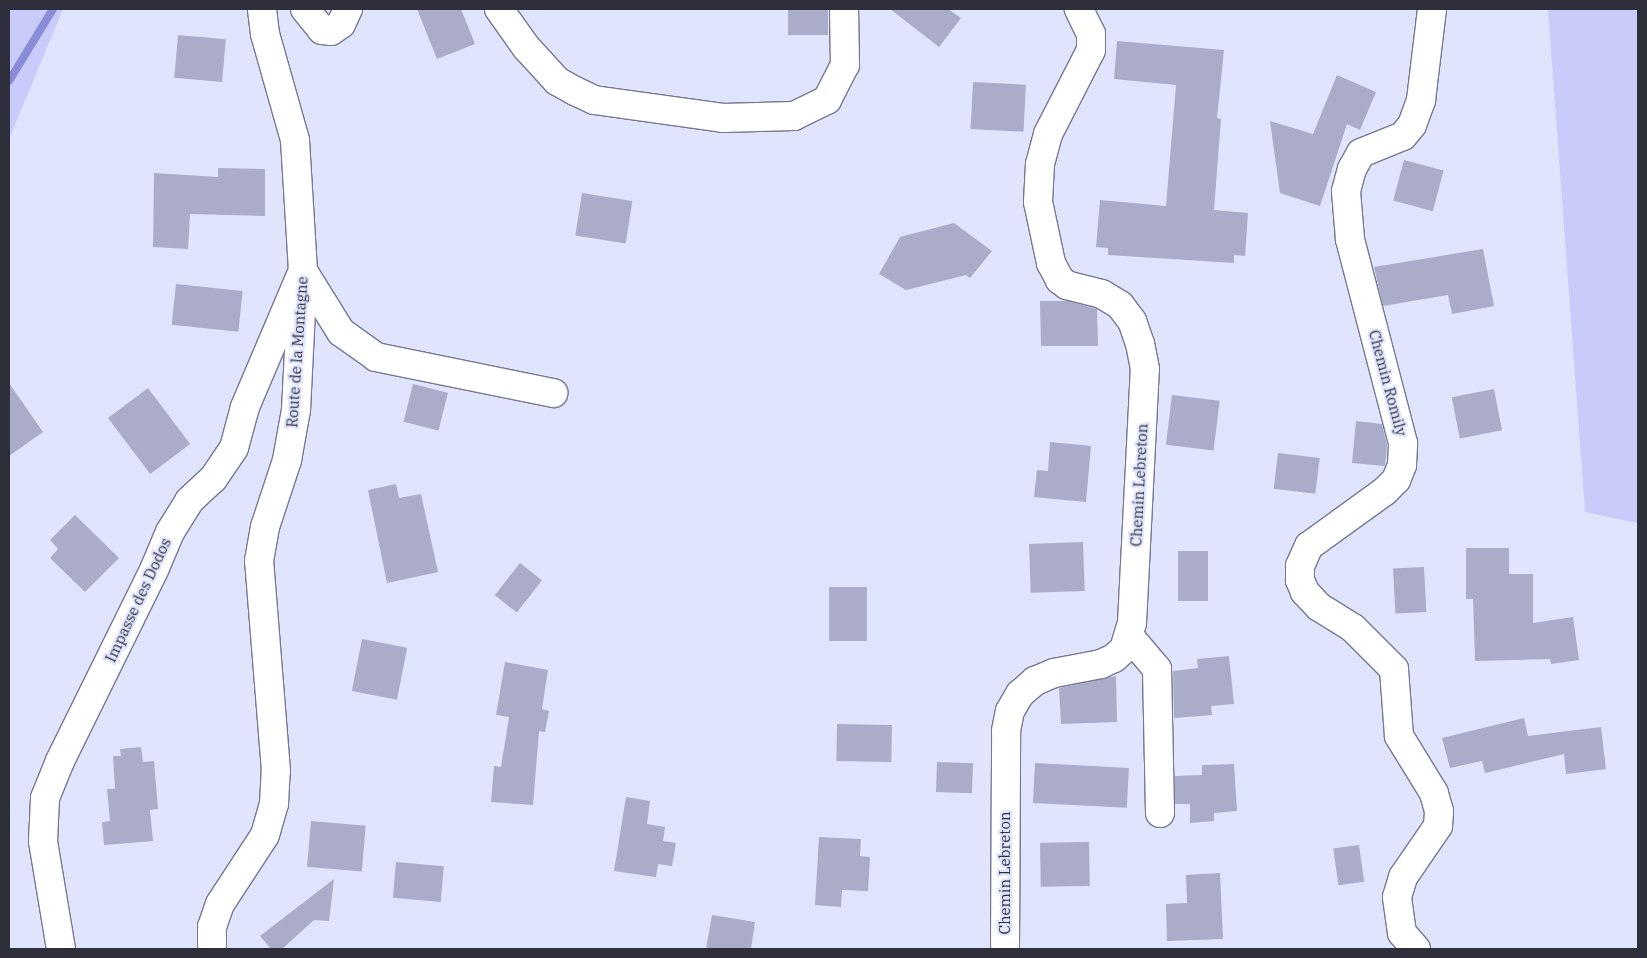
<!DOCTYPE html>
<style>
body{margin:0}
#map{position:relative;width:1647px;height:958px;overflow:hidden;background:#e1e4fd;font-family:"IBM Plex Serif",serif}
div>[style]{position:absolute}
.green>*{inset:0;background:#c9ccfb}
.stream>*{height:8px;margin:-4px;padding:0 4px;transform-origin:4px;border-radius:4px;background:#8a8cd7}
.building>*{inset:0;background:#aaacca;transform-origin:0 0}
.roads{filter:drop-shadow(1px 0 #767894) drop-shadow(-1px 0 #767894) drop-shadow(0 1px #767894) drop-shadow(0 -1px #767894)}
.minor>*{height:28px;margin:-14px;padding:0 14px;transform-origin:14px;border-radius:14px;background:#fff}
.secondary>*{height:28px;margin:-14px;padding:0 14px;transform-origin:14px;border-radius:14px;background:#fff}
span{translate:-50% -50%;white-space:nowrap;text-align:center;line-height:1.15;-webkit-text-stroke:4.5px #e1e4fd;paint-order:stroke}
.street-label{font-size:15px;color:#2e2f3b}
.frame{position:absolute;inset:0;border:10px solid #2e2f3b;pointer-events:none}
</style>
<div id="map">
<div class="green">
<i style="clip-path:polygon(9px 9px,63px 9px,9px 139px)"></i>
<i style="clip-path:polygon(1548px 9px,1638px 9px,1638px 523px,1585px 512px)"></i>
</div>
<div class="stream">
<i style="left:9px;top:81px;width:84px;rotate:-58.6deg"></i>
</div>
<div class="building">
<i style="clip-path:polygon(417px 9px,461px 9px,475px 44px,437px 59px)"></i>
<i style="left:788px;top:9px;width:40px;height:26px"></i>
<i style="clip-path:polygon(890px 9px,948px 9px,961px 18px,939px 47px)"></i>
<i style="left:178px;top:35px;width:48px;height:43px;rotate:5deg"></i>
<i style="clip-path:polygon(1117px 41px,1224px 50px,1217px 118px,1221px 119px,1214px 210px,1248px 213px,1245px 256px,1234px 255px,1234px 263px,1108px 255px,1108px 248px,1096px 247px,1100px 200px,1166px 206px,1176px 85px,1114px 79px)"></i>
<i style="clip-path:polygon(1337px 75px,1376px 92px,1360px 130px,1347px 124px,1320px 206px,1280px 193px,1270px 121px,1313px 134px)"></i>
<i style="left:973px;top:82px;width:53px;height:47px;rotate:3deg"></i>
<i style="left:1404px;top:160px;width:41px;height:42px;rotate:15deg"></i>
<i style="clip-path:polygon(218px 168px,265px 169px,265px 216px,190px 214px,188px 249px,153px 247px,154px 173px,218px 177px)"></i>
<i style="left:582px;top:193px;width:51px;height:43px;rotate:9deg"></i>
<i style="clip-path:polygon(954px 223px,992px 251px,970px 278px,966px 275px,906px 290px,879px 274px,900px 237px)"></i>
<i style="clip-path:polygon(1483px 249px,1494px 306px,1452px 314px,1448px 295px,1383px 306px,1374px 267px)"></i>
<i style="left:176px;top:284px;width:67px;height:41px;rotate:6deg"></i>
<i style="clip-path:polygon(1040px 301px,1068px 301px,1097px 309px,1098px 346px,1041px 346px)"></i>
<i style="clip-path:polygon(9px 383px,43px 432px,9px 456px)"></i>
<i style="left:413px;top:384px;width:36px;height:39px;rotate:14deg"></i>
<i style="left:148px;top:388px;width:70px;height:50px;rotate:53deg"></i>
<i style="left:1494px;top:389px;width:42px;height:43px;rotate:79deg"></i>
<i style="left:1172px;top:395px;width:48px;height:50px;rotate:7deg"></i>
<i style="clip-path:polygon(1356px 421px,1382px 424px,1387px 445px,1385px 466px,1352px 463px)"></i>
<i style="clip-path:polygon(1050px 442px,1091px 446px,1086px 502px,1034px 497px,1037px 470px,1048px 471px)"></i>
<i style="left:1278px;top:453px;width:42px;height:36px;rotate:7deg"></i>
<i style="clip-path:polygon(396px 484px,399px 498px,421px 494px,438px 572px,387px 583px,368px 490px)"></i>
<i style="clip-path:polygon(75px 515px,119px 558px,85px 592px,50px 558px,58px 549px,50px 540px)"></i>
<i style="left:1083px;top:542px;width:49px;height:54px;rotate:88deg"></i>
<i style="clip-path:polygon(1466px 548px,1509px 548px,1509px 574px,1533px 574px,1533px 623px,1573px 617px,1579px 660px,1551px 664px,1550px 659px,1475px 661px,1473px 599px,1466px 599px)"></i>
<i style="left:1208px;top:551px;width:50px;height:30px;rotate:90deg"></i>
<i style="left:520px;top:563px;width:28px;height:41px;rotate:38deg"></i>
<i style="left:1424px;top:567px;width:45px;height:31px;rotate:87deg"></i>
<i style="left:829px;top:587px;width:38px;height:54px"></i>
<i style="left:362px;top:639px;width:46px;height:53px;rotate:11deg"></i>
<i style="clip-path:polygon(1229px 656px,1234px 704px,1211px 706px,1212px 715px,1174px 718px,1173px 671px,1198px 668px,1197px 659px)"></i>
<i style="clip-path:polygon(505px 662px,548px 670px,542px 709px,549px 711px,545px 732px,539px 731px,533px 805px,491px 802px,494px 766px,501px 767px,509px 717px,496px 715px)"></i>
<i style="clip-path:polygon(1116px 676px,1117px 722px,1061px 724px,1059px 688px)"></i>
<i style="clip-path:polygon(1524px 718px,1528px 736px,1601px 727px,1606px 769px,1566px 774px,1564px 754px,1485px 773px,1482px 761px,1450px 768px,1442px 738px)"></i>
<i style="left:837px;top:724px;width:55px;height:37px;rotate:1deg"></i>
<i style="clip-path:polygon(141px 747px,143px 762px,154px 761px,158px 809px,150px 810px,153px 841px,104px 845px,102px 822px,110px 821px,107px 789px,115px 789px,113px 756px,121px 756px,120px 749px)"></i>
<i style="left:937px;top:762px;width:36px;height:30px;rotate:2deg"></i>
<i style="left:1035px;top:763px;width:94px;height:40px;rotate:3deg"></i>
<i style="clip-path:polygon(1234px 764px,1237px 811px,1214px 813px,1214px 821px,1190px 823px,1190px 804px,1175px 804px,1175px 776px,1202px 775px,1202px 765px)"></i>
<i style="clip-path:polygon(626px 797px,650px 801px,647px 824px,665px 827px,663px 841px,676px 843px,672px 866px,658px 864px,656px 877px,614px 871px)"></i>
<i style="left:311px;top:821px;width:55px;height:46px;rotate:5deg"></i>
<i style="clip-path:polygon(819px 837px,861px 839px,860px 856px,870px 857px,868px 891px,842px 890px,841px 907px,815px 905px)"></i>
<i style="left:1089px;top:842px;width:44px;height:49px;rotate:89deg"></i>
<i style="left:1359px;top:845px;width:37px;height:26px;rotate:82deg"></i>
<i style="left:396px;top:862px;width:48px;height:36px;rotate:5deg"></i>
<i style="clip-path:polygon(1220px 873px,1223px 939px,1167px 941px,1166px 904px,1187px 903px,1186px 875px)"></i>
<i style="clip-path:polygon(334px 879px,329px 921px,314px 920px,282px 949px,271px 949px,260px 936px)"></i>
<i style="clip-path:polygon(712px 915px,755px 922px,751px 949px,706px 949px)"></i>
</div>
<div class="roads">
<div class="minor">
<i style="left:305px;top:9px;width:27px;rotate:51deg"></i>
<i style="left:322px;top:30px;width:9px;rotate:6deg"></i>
<i style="left:331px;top:31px;width:12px;rotate:-35deg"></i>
<i style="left:341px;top:24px;width:17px;rotate:-65deg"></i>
<i style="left:499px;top:9px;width:47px;rotate:54.6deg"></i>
<i style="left:526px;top:47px;width:46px;rotate:47.6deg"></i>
<i style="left:557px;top:81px;width:21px;rotate:29deg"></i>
<i style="left:575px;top:91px;width:21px;rotate:25deg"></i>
<i style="left:594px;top:100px;width:130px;rotate:7.9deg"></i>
<i style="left:723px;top:118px;width:71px;rotate:-1.6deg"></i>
<i style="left:794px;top:116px;width:37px;rotate:-26deg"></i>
<i style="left:827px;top:100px;width:39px;rotate:-63deg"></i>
<i style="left:845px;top:65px;width:56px;rotate:-91deg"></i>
<i style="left:303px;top:271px;width:72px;rotate:58.1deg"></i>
<i style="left:341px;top:332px;width:43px;rotate:35.5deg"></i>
<i style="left:376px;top:357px;width:181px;rotate:11.5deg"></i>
<i style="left:1130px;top:637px;width:42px;rotate:49.8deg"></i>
<i style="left:1157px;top:669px;width:144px;rotate:88.8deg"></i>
<i style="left:61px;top:949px;width:109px;rotate:-99.5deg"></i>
<i style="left:43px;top:841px;width:43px;rotate:-87.3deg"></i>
<i style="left:45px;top:798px;width:40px;rotate:-68deg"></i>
<i style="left:60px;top:761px;width:213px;rotate:-63.8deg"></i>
<i style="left:154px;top:570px;width:41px;rotate:-67.2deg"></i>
<i style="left:170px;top:532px;width:36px;rotate:-58deg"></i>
<i style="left:189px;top:501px;width:33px;rotate:-43deg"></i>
<i style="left:213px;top:479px;width:37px;rotate:-56deg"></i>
<i style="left:234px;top:448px;width:42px;rotate:-75deg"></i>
<i style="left:245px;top:407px;width:143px;rotate:-67deg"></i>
<i style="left:1005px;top:949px;width:218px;rotate:-89.7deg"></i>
<i style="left:1006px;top:731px;width:20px;rotate:-79deg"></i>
<i style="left:1010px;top:711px;width:20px;rotate:-60deg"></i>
<i style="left:1020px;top:694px;width:20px;rotate:-41deg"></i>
<i style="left:1035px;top:681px;width:21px;rotate:-23deg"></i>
<i style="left:1054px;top:673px;width:48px;rotate:-10.8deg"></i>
<i style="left:1101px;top:664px;width:14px;rotate:-25deg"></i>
<i style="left:1114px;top:658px;width:13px;rotate:-42deg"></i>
<i style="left:1124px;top:649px;width:27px;rotate:-73deg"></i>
<i style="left:1132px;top:623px;width:254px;rotate:-87.1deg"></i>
<i style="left:1145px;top:369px;width:25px;rotate:-101deg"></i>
<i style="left:1140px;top:344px;width:24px;rotate:-109deg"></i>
<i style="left:1132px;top:321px;width:20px;rotate:-127deg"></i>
<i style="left:1120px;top:305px;width:21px;rotate:-149deg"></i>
<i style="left:1102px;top:294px;width:36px;rotate:-166deg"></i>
<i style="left:1067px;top:285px;width:9px;rotate:-144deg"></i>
<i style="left:1060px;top:280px;width:19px;rotate:-118deg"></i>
<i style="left:1051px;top:263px;width:62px;rotate:-102deg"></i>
<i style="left:1038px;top:202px;width:38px;rotate:-87deg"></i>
<i style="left:1040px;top:164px;width:31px;rotate:-75deg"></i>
<i style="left:1048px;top:134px;width:94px;rotate:-62.9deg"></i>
<i style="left:1091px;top:50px;width:16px;rotate:-90deg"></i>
<i style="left:1091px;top:34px;width:28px;rotate:-116deg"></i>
<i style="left:1416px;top:949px;width:21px;rotate:-131deg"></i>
<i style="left:1402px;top:933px;width:36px;rotate:-98deg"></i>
<i style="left:1397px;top:897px;width:21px;rotate:-73deg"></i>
<i style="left:1403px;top:877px;width:62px;rotate:-55.5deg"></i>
<i style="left:1438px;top:826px;width:15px;rotate:-86deg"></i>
<i style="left:1439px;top:811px;width:19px;rotate:-106deg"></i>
<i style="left:1434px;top:793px;width:67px;rotate:-121.6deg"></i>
<i style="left:1399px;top:736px;width:67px;rotate:-94.3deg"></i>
<i style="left:1394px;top:669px;width:58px;rotate:-135deg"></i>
<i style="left:1353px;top:628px;width:40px;rotate:-148deg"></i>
<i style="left:1319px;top:607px;width:21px;rotate:-133deg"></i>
<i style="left:1305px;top:592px;width:13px;rotate:-113deg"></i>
<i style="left:1300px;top:580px;width:14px;rotate:-90deg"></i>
<i style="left:1300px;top:566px;width:22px;rotate:-66deg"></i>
<i style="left:1309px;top:546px;width:94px;rotate:-35.9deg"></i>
<i style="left:1385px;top:491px;width:16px;rotate:-45deg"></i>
<i style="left:1396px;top:480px;width:16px;rotate:-68deg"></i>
<i style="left:1402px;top:465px;width:22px;rotate:-87deg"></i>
<i style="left:1403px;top:443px;width:211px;rotate:-104.6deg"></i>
<i style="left:1350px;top:239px;width:48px;rotate:-94.8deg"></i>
<i style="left:1346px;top:191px;width:23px;rotate:-75deg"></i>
<i style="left:1352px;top:169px;width:18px;rotate:-61deg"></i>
<i style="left:1361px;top:153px;width:45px;rotate:-22deg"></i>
<i style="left:1403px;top:136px;width:14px;rotate:-51deg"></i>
<i style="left:1412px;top:125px;width:27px;rotate:-70deg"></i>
<i style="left:1421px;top:100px;width:92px;rotate:-83.1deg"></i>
</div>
<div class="secondary">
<i style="left:212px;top:949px;width:22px;rotate:-90deg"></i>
<i style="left:212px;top:927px;width:24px;rotate:-71deg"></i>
<i style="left:220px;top:904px;width:82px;rotate:-56.9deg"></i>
<i style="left:265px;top:835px;width:32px;rotate:-74deg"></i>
<i style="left:274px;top:804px;width:33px;rotate:-87deg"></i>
<i style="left:276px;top:771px;width:211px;rotate:-94.6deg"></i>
<i style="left:259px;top:561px;width:35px;rotate:-80deg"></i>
<i style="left:265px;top:527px;width:71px;rotate:-71.8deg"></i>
<i style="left:287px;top:460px;width:51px;rotate:-79.8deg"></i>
<i style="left:296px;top:410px;width:139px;rotate:-87.1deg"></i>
<i style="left:303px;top:271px;width:131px;rotate:-93.5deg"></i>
<i style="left:295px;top:140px;width:110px;rotate:-105.8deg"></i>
<i style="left:265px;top:34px;width:25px;rotate:-97deg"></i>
</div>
</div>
<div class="street-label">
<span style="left:297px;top:352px;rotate:-86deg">Route de la Montagne</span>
<span style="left:1388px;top:383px;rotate:75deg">Chemin Romily</span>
<span style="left:1139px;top:485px;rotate:-87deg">Chemin Lebreton</span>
<span style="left:138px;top:600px;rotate:-65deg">Impasse des Dodos</span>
<span style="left:1005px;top:873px;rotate:-90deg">Chemin Lebreton</span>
</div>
<div class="frame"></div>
</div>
